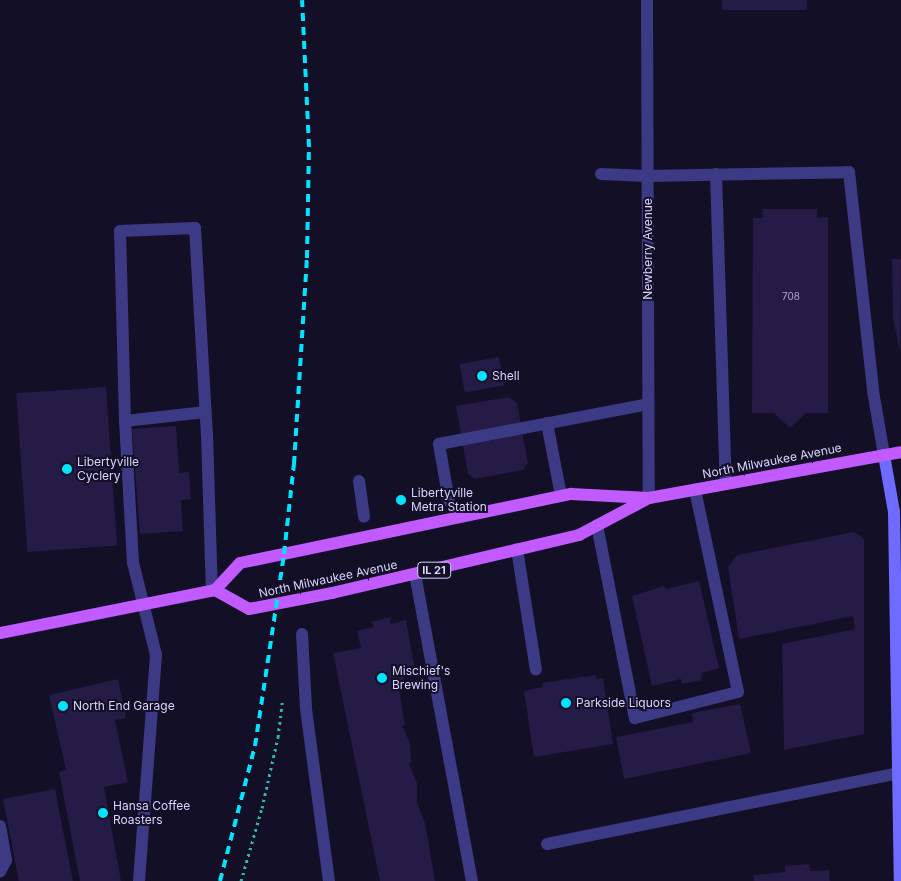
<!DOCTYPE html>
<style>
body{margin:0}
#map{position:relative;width:901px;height:881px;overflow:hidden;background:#130f26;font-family:Inter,sans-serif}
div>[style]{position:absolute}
.building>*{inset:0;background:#241b47;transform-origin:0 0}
.path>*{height:3px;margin-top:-1.5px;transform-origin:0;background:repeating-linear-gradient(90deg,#2fb8b0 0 2.5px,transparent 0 6.5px)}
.lane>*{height:12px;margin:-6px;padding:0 6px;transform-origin:6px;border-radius:6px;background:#3d3a85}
.street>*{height:12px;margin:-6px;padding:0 6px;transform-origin:6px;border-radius:6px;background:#3d3a85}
.secondary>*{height:12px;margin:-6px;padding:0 6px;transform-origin:6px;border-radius:6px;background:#6f6bff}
.primary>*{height:12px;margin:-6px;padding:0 6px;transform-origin:6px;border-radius:6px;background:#c25bff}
.rail>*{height:4px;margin-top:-2px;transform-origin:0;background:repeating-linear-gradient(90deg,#00e5ff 0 8px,transparent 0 14px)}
.dots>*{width:14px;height:14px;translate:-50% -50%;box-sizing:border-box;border:2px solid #130f26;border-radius:50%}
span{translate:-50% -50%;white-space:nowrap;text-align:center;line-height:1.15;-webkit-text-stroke:4px #130f26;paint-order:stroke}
.number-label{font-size:10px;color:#aca6d1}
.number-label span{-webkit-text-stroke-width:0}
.shield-label span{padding:1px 4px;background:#130f26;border:1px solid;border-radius:4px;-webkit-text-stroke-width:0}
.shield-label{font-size:11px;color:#d9d4ff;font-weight:700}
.street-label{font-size:12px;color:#d9d4ff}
.poi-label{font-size:12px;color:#d9d4ff}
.left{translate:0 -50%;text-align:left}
</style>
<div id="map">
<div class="building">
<i style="left:722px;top:0;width:85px;height:10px"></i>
<i style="clip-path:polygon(762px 209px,817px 209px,817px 218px,828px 217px,828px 413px,806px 413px,790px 428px,774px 413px,752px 413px,753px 218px,763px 218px)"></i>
<i style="clip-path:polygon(892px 259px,901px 259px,900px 352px,893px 318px)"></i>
<i style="left:499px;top:357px;width:29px;height:40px;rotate:80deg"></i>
<i style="left:106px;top:387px;width:159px;height:90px;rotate:86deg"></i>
<i style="clip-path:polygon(509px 397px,517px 403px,528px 463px,523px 470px,475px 479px,468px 474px,456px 406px)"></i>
<i style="clip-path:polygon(176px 426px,179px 473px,189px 472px,191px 499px,181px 500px,183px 531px,140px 534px,132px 429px)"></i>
<i style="clip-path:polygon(854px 532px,864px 539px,864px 734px,784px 750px,782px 644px,855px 629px,853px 616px,739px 639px,728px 567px,737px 555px)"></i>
<i style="clip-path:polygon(699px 581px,719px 668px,702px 673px,701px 680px,682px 684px,681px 679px,652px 686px,632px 596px,664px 586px,666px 589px)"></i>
<i style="clip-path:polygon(391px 617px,390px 624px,406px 620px,414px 665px,402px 668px,404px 682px,398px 685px,405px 724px,402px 726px,410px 743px,411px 763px,409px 764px,417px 783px,417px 803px,425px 823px,435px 881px,380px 881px,333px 653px,361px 648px,357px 631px,374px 627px,371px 622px)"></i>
<i style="clip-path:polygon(596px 675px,596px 679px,603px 678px,613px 744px,534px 757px,524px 691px,543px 687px,542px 683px)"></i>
<i style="clip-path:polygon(118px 679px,126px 718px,115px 720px,128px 782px,104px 787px,121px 881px,80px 881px,59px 772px,66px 770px,49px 695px)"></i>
<i style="clip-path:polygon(740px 704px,751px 753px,624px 779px,616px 737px,693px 722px,692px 713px)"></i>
<i style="left:55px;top:789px;width:94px;height:53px;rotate:79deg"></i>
<i style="clip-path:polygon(809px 864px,810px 871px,829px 870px,830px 881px,754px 881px,753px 875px,785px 872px,785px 866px)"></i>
</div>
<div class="path">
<i style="left:241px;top:881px;width:76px;rotate:-74deg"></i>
<i style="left:262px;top:808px;width:73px;rotate:-77.3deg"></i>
<i style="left:278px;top:737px;width:35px;rotate:-83deg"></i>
</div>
<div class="lane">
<i style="left:601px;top:174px;width:47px;rotate:2.4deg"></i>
<i style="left:648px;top:176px;width:201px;rotate:-1.1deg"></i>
<i style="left:849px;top:172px;width:220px;rotate:83.7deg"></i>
<i style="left:873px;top:391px;width:65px;rotate:80.2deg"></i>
<i style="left:716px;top:174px;width:310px;rotate:88.2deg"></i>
<i style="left:125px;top:421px;width:190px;rotate:-91.5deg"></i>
<i style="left:120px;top:231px;width:75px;rotate:-2.3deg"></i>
<i style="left:195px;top:228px;width:207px;rotate:86.7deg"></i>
<i style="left:207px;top:435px;width:156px;rotate:88.2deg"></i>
<i style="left:547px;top:423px;width:74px;rotate:79.1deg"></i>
<i style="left:359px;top:481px;width:36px;rotate:82deg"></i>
<i style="left:449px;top:501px;width:58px;rotate:-100deg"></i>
<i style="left:439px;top:444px;width:213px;rotate:-10.8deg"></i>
<i style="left:597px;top:525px;width:197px;rotate:78.9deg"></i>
<i style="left:635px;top:718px;width:106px;rotate:-14.2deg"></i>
<i style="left:738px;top:692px;width:207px;rotate:-102deg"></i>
<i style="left:517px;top:549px;width:122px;rotate:81.1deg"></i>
<i style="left:415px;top:574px;width:312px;rotate:79.5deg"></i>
<i style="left:302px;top:634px;width:75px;rotate:86.9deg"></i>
<i style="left:306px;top:709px;width:174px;rotate:82.4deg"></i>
<i style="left:0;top:826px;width:35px;rotate:80deg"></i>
<i style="left:6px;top:860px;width:13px;rotate:117deg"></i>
<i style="left:547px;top:844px;width:360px;rotate:-11.4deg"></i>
<i style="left:139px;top:881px;width:227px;rotate:-85.7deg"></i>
<i style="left:156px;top:655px;width:95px;rotate:-104deg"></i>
<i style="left:133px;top:563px;width:142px;rotate:-93.2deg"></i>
<i style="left:125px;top:421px;width:81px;rotate:-6.4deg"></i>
</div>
<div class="street">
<i style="left:647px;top:0;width:498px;rotate:89.8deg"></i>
</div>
<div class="secondary">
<i style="left:884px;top:455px;width:58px;rotate:80deg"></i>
<i style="left:894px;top:512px;width:369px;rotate:89.1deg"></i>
</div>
<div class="primary">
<i style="left:215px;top:590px;width:39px;rotate:29deg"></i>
<i style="left:249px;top:609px;width:85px;rotate:-10.9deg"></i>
<i style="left:332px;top:593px;width:254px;rotate:-13.2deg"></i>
<i style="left:579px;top:535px;width:79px;rotate:-27.9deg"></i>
<i style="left:0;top:633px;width:219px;rotate:-11.3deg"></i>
<i style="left:215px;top:590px;width:37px;rotate:-47deg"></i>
<i style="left:240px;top:563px;width:338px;rotate:-11.8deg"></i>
<i style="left:571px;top:494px;width:78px;rotate:2.9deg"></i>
<i style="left:649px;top:498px;width:256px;rotate:-10.3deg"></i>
</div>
<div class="rail">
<i style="left:220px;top:881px;width:139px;rotate:-75.5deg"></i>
<i style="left:255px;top:746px;width:194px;rotate:-81.4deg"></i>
<i style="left:284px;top:554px;width:91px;rotate:-83.7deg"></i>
<i style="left:294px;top:464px;width:206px;rotate:-86.4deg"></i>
<i style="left:307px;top:258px;width:111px;rotate:-89deg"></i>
<i style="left:309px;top:147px;width:147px;rotate:-92.7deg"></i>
</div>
<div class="dots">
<i style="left:482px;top:376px;background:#00e5ff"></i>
<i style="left:67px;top:469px;background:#00e5ff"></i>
<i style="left:401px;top:500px;background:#00e5ff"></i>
<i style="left:382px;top:678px;background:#00e5ff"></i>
<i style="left:566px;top:703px;background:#00e5ff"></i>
<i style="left:63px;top:706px;background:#00e5ff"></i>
<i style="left:103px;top:813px;background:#00e5ff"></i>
</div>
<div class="number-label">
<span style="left:791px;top:297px">708</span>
</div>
<div class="shield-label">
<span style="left:434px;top:570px">IL 21</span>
</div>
<div class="street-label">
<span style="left:648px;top:249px;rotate:-90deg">Newberry Avenue</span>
<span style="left:772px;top:461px;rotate:-11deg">North Milwaukee Avenue</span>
<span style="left:328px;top:579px;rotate:-12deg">North Milwaukee Avenue</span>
</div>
<div class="poi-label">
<span class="left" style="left:492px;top:376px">Shell</span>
<span class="left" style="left:77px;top:469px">Libertyville<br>Cyclery</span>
<span class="left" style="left:411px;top:500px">Libertyville<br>Metra Station</span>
<span class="left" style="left:392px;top:678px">Mischief's<br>Brewing</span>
<span class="left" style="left:576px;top:703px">Parkside Liquors</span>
<span class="left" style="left:73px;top:706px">North End Garage</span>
<span class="left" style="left:113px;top:813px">Hansa Coffee<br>Roasters</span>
</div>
</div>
